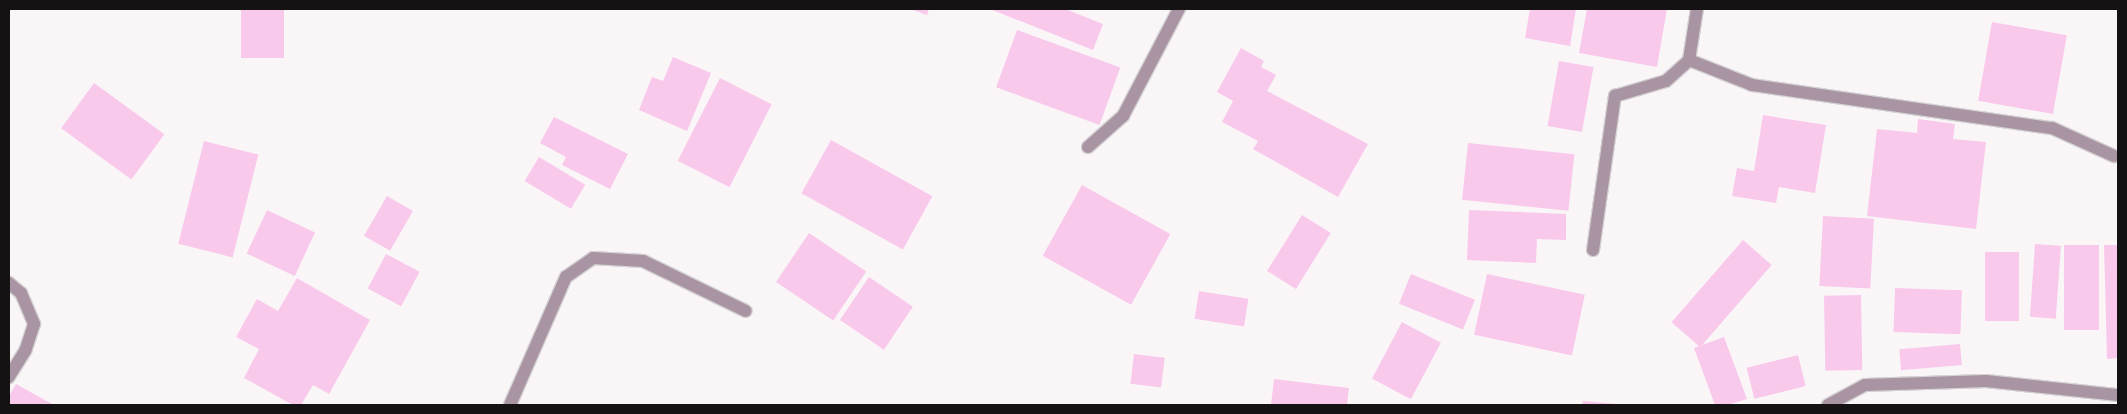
<!DOCTYPE html>
<style>
body{margin:0}
#map{position:relative;width:2127px;height:414px;overflow:hidden;background:#faf6f8;font-family:Roboto,sans-serif}
div>[style]{position:absolute}
.building>*{inset:0;background:#f9c9ec;transform-origin:0 0}
.roads{filter:drop-shadow(1px 0 #d5d2d3) drop-shadow(-1px 0 #d5d2d3) drop-shadow(0 1px #d5d2d3) drop-shadow(0 -1px #d5d2d3)}
.lane>*{height:12px;margin:-6px;padding:0 6px;transform-origin:6px;border-radius:6px;background:#a994a3}
.street>*{height:12px;margin:-6px;padding:0 6px;transform-origin:6px;border-radius:6px;background:#a994a3}
span{translate:-50% -50%;white-space:nowrap;text-align:center;line-height:1.15;-webkit-text-stroke:4px #fff;paint-order:stroke}
.frame{position:absolute;inset:0;border:10px solid #141213;pointer-events:none}
</style>
<div id="map">
<div class="building">
<i style="left:241px;top:9px;width:43px;height:49px"></i>
<i style="clip-path:polygon(910px 9px,929px 9px,927px 15px)"></i>
<i style="clip-path:polygon(990px 9px,1065px 9px,1103px 24px,1093px 50px)"></i>
<i style="clip-path:polygon(1530px 9px,1576px 9px,1570px 46px,1525px 38px)"></i>
<i style="clip-path:polygon(1587px 9px,1667px 9px,1657px 67px,1579px 53px)"></i>
<i style="left:1992px;top:22px;width:76px;height:80px;rotate:10deg"></i>
<i style="left:1017px;top:30px;width:110px;height:61px;rotate:20deg"></i>
<i style="clip-path:polygon(1241px 48px,1264px 61px,1261px 67px,1276px 75px,1267px 91px,1368px 144px,1338px 197px,1253px 149px,1258px 141px,1222px 122px,1233px 101px,1217px 92px)"></i>
<i style="clip-path:polygon(673px 57px,711px 73px,687px 131px,639px 110px,652px 77px,663px 81px)"></i>
<i style="left:1559px;top:61px;width:35px;height:66px;rotate:10deg"></i>
<i style="left:720px;top:78px;width:58px;height:93px;rotate:27deg"></i>
<i style="left:94px;top:83px;width:87px;height:56px;rotate:36deg"></i>
<i style="clip-path:polygon(1763px 115px,1826px 125px,1815px 193px,1779px 187px,1776px 203px,1732px 196px,1737px 168px,1754px 171px)"></i>
<i style="clip-path:polygon(554px 117px,628px 154px,610px 189px,562px 165px,566px 157px,540px 143px)"></i>
<i style="clip-path:polygon(1918px 119px,1955px 124px,1953px 139px,1986px 142px,1976px 229px,1867px 216px,1877px 129px,1917px 133px)"></i>
<i style="left:831px;top:140px;width:116px;height:61px;rotate:29deg"></i>
<i style="left:204px;top:141px;width:56px;height:106px;rotate:14deg"></i>
<i style="left:1468px;top:143px;width:107px;height:57px;rotate:6deg"></i>
<i style="left:539px;top:157px;width:54px;height:28px;rotate:31deg"></i>
<i style="left:1082px;top:185px;width:101px;height:81px;rotate:29deg"></i>
<i style="left:387px;top:196px;width:30px;height:46px;rotate:30deg"></i>
<i style="left:267px;top:210px;width:53px;height:48px;rotate:25deg"></i>
<i style="clip-path:polygon(1469px 210px,1566px 214px,1566px 240px,1537px 239px,1536px 263px,1467px 260px)"></i>
<i style="left:1302px;top:215px;width:34px;height:66px;rotate:32deg"></i>
<i style="left:1823px;top:216px;width:51px;height:70px;rotate:3deg"></i>
<i style="left:809px;top:233px;width:69px;height:59px;rotate:34deg"></i>
<i style="left:1743px;top:240px;width:38px;height:109px;rotate:41deg"></i>
<i style="left:2035px;top:244px;width:26px;height:73px;rotate:4deg"></i>
<i style="left:2099px;top:245px;width:85px;height:35px;rotate:90deg"></i>
<i style="clip-path:polygon(2104px 245px,2118px 245px,2118px 358px,2107px 359px)"></i>
<i style="left:1985px;top:252px;width:34px;height:69px"></i>
<i style="left:386px;top:254px;width:38px;height:39px;rotate:28deg"></i>
<i style="left:1411px;top:274px;width:69px;height:32px;rotate:22deg"></i>
<i style="left:1487px;top:274px;width:100px;height:62px;rotate:12deg"></i>
<i style="left:869px;top:277px;width:53px;height:52px;rotate:34deg"></i>
<i style="clip-path:polygon(297px 278px,370px 320px,329px 394px,313px 385px,301px 405px,293px 405px,244px 378px,259px 349px,236px 337px,257px 299px,278px 311px)"></i>
<i style="left:1895px;top:288px;width:67px;height:44px;rotate:2deg"></i>
<i style="left:1199px;top:291px;width:50px;height:28px;rotate:9deg"></i>
<i style="left:1861px;top:295px;width:75px;height:37px;rotate:89deg"></i>
<i style="left:1402px;top:322px;width:44px;height:64px;rotate:28deg"></i>
<i style="clip-path:polygon(1724px 337px,1747px 399px,1728px 405px,1715px 405px,1694px 348px)"></i>
<i style="left:1960px;top:344px;width:21px;height:61px;rotate:85deg"></i>
<i style="left:1134px;top:354px;width:31px;height:30px;rotate:7deg"></i>
<i style="left:1798px;top:355px;width:32px;height:53px;rotate:76deg"></i>
<i style="clip-path:polygon(1274px 379px,1349px 388px,1347px 405px,1271px 405px)"></i>
<i style="clip-path:polygon(16px 384px,54px 405px,9px 405px,9px 396px)"></i>
<i style="clip-path:polygon(1583px 401px,1617px 404px,1617px 405px,1582px 405px)"></i>
</div>
<div class="roads">
<div class="lane">
<i style="left:9px;top:283px;width:16px;rotate:40deg"></i>
<i style="left:21px;top:293px;width:34px;rotate:67deg"></i>
<i style="left:34px;top:324px;width:28px;rotate:108deg"></i>
<i style="left:25px;top:351px;width:31px;rotate:122deg"></i>
</div>
<div class="street">
<i style="left:1689px;top:60px;width:68px;rotate:21.6deg"></i>
<i style="left:1752px;top:85px;width:303px;rotate:8.2deg"></i>
<i style="left:2052px;top:128px;width:68px;rotate:24.3deg"></i>
<i style="left:1088px;top:147px;width:47px;rotate:-41.5deg"></i>
<i style="left:1123px;top:116px;width:121px;rotate:-62.4deg"></i>
<i style="left:1593px;top:250px;width:156px;rotate:-81.9deg"></i>
<i style="left:1615px;top:96px;width:53px;rotate:-16.4deg"></i>
<i style="left:1666px;top:81px;width:31px;rotate:-42deg"></i>
<i style="left:1689px;top:60px;width:52px;rotate:-81.1deg"></i>
<i style="left:510px;top:405px;width:140px;rotate:-66.4deg"></i>
<i style="left:566px;top:277px;width:33px;rotate:-35deg"></i>
<i style="left:593px;top:258px;width:50px;rotate:3.4deg"></i>
<i style="left:643px;top:261px;width:114px;rotate:25.9deg"></i>
<i style="left:1828px;top:405px;width:42px;rotate:-28.4deg"></i>
<i style="left:1865px;top:385px;width:121px;rotate:-1.9deg"></i>
<i style="left:1986px;top:381px;width:133px;rotate:6.1deg"></i>
</div>
</div>
<div class="frame"></div>
</div>
